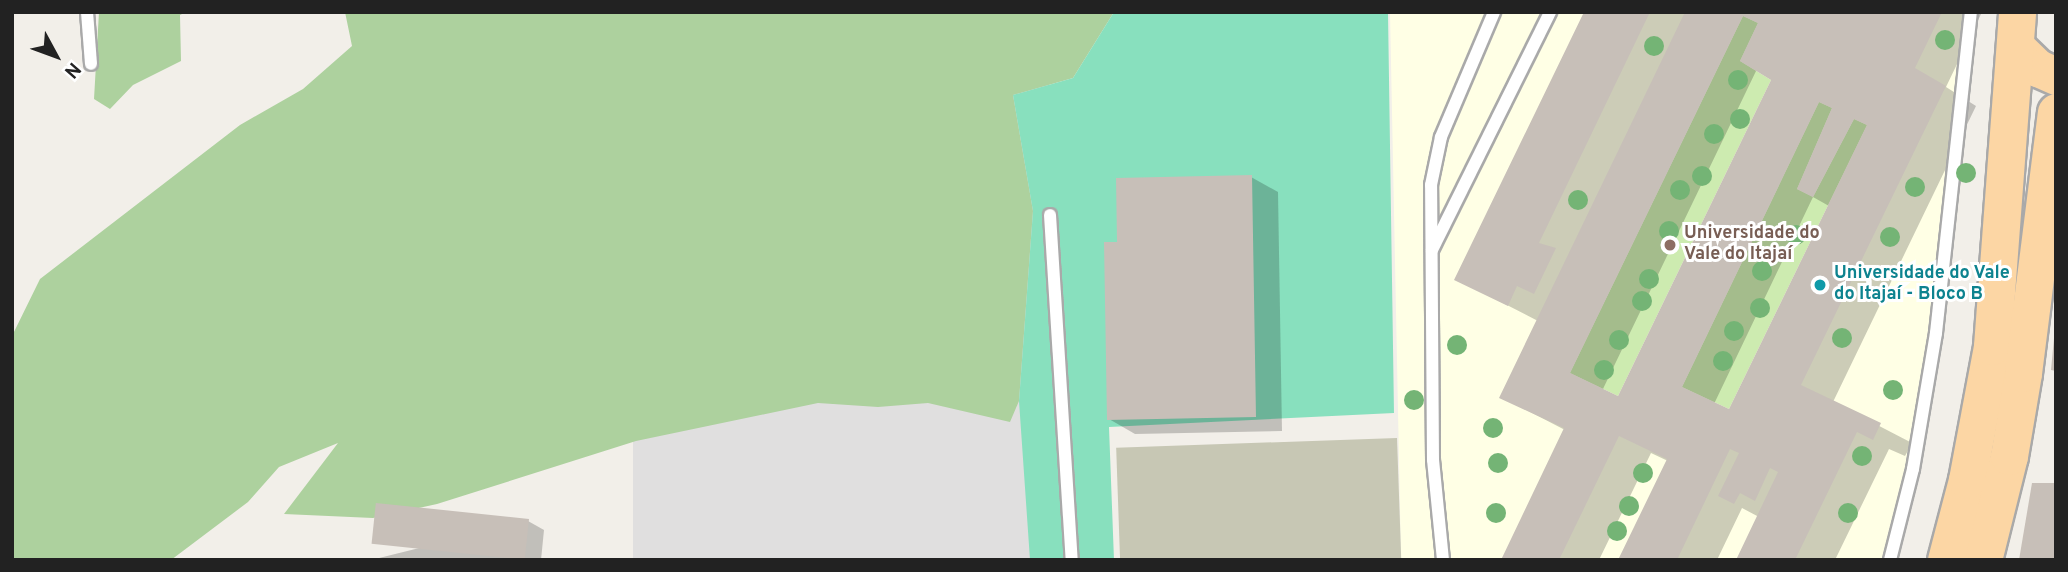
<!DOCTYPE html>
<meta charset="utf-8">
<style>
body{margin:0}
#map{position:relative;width:2068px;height:572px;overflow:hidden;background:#f2efe9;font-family:Overpass,sans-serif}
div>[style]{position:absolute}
.residential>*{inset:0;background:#e0dfdf;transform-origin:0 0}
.education>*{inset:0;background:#ffffe5}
.construction>*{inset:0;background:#c7c7b4;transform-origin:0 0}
.grass>*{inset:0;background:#cdebb0}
.forest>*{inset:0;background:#add19e}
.pitch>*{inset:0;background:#88e0be}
.shadow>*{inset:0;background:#0003}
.building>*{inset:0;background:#c7bfb8;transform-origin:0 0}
.roads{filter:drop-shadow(2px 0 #a9a9a9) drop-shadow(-2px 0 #a9a9a9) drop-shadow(0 2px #a9a9a9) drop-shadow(0 -2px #a9a9a9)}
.lane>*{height:12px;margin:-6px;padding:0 6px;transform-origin:6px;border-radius:6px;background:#fff}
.primary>*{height:37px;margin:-18.5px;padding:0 18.5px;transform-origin:18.5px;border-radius:18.5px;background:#fcd6a4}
.trees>*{width:20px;height:20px;margin:-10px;border-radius:50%;background:#74b475}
.dots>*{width:19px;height:19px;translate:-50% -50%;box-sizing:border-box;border:4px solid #fff;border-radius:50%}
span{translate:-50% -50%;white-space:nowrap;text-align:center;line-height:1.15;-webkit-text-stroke:6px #fff;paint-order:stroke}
.education-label{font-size:18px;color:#785e54;font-weight:700}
.left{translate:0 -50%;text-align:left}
.culture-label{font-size:18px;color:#0d838f;font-weight:700}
.frame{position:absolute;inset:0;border:14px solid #222;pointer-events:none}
.north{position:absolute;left:21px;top:21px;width:70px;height:70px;-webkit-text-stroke:5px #fff;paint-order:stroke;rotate:131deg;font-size:19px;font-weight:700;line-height:28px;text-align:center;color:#222}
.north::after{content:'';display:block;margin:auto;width:24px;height:32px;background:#222;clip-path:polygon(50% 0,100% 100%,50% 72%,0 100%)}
</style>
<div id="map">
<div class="residential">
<i style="left:633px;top:12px;width:415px;height:550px"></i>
</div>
<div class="education">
<i style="clip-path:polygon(1390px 12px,1970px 12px,1933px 377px,1892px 560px,1401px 560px)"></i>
</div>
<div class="construction">
<i style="left:1397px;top:438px;width:122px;height:281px;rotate:88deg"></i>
</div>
<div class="grass">
<i style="clip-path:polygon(1743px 16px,1758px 23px,1740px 61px,1771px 80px,1618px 396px,1570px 373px)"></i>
<i style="clip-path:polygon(1819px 102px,1832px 108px,1797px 189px,1813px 197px,1854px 119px,1867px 125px,1729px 409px,1682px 387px)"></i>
</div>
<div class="forest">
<i style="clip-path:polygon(99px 12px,186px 12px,180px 15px,181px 61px,133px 85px,110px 109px,94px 99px)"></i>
<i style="clip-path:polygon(345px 12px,1114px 12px,1073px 78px,1013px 95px,1033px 211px,1019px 401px,1010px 422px,928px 403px,878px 407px,818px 403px,636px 441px,437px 504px,373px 518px,284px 514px,338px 443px,279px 467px,248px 502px,171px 560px,12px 560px,12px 336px,40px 279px,240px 125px,303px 89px,352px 46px)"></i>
</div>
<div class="pitch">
<i style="clip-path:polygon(1114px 12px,1388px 12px,1394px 413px,1109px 427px,1114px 560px,1030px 560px,1019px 401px,1033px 211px,1013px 95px,1073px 78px)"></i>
</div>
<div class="shadow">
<i style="clip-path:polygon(evenodd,1585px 12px,1982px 12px,1946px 87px,1976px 106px,1833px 402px,1912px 443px,1905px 456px,1889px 449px,1835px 560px,1738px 560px,1759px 517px,1742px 508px,1717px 560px,1620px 560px,1668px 461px,1651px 453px,1599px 560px,1503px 560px,1565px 430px,1501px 397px,1538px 321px,1456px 279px,1585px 12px,1757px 69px,1773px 79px,1619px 399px,1602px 391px,1757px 69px,1585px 12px,1813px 197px,1829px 206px,1730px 412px,1714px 404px,1813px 197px)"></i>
<i style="clip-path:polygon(1251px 177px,1278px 192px,1282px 431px,1135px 434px,1109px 419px)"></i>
<i style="clip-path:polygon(528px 521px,544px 530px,541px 560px,371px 560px)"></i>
</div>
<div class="building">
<i style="clip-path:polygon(1584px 12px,1650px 12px,1539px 243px,1556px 248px,1534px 294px,1517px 286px,1508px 306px,1454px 280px)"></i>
<i style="clip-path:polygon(evenodd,1685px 12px,1942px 12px,1915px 68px,1946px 86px,1801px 385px,1881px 423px,1873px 440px,1857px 432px,1795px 560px,1736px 560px,1778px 472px,1770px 468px,1755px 501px,1740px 493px,1734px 504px,1718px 496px,1739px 453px,1730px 449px,1677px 560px,1618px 560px,1667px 459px,1619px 436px,1559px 560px,1501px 560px,1564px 428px,1499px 398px,1685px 12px,1743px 16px,1758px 23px,1740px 61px,1771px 80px,1618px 396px,1570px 373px,1743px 16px,1685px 12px,1819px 102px,1832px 108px,1797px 189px,1813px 197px,1854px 119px,1867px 125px,1729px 409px,1682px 387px,1819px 102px)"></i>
<i style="clip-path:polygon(1252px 175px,1256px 417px,1107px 420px,1104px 242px,1117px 242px,1116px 178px)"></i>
<i style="clip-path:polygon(2054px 338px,2056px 339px,2056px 371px,2051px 370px)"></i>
<i style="clip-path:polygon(2032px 483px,2056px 483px,2056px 560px,2019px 560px)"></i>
<i style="left:529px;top:519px;width:41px;height:154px;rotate:96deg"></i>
</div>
<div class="roads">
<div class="lane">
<i style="left:87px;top:12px;width:52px;rotate:85.6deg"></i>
<i style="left:1050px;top:215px;width:346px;rotate:86.4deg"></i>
<i style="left:1432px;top:250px;width:266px;rotate:-63.6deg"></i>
<i style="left:1443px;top:560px;width:100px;rotate:-95.7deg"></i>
<i style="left:1433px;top:460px;width:275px;rotate:-90.4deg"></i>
<i style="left:1431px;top:185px;width:49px;rotate:-78.2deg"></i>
<i style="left:1441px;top:137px;width:136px;rotate:-67deg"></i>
<i style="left:1890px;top:560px;width:94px;rotate:-75.8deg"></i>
<i style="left:1913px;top:469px;width:138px;rotate:-80.4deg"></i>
<i style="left:1936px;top:333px;width:323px;rotate:-83.8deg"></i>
</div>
<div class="primary">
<i style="left:2015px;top:46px;width:32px;rotate:44deg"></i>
<i style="left:2038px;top:68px;width:20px;rotate:24deg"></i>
<i style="left:1946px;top:560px;width:83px;rotate:-75.3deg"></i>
<i style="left:1967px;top:480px;width:136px;rotate:-79.4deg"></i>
<i style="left:1992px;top:346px;width:335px;rotate:-85.7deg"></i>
<i style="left:1983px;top:560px;width:107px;rotate:-76deg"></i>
<i style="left:2009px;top:456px;width:84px;rotate:-80.4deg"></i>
<i style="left:2023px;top:373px;width:263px;rotate:-82.8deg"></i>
</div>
</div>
<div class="trees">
<i style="left:1945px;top:40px"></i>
<i style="left:1654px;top:46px"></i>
<i style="left:1738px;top:80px"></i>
<i style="left:1740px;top:119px"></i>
<i style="left:1714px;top:134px"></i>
<i style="left:1966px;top:173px"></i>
<i style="left:1702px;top:176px"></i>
<i style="left:1915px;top:187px"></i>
<i style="left:1680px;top:190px"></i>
<i style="left:1578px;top:200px"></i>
<i style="left:1669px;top:231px"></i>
<i style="left:1796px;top:235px"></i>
<i style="left:1890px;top:237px"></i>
<i style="left:1762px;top:271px"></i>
<i style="left:1649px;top:279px"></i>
<i style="left:1642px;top:301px"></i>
<i style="left:1760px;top:308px"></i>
<i style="left:1734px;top:331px"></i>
<i style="left:1842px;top:338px"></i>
<i style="left:1619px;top:340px"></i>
<i style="left:1457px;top:345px"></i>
<i style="left:1723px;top:361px"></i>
<i style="left:1604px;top:370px"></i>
<i style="left:1893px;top:390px"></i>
<i style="left:1414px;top:400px"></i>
<i style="left:1493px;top:428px"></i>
<i style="left:1862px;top:456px"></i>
<i style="left:1498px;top:463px"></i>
<i style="left:1643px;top:473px"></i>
<i style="left:1629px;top:506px"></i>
<i style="left:1496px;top:513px"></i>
<i style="left:1848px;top:513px"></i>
<i style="left:1617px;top:531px"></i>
</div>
<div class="dots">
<i style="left:1670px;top:245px;background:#8d6e63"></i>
<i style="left:1820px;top:285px;background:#0f9aa8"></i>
</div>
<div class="education-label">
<span class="left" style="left:1684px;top:245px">Universidade do<br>Vale do Itajaí</span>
</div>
<div class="culture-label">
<span class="left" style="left:1834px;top:285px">Universidade do Vale<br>do Itajaí - Bloco B</span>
</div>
<div class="frame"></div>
<div class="north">N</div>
</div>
